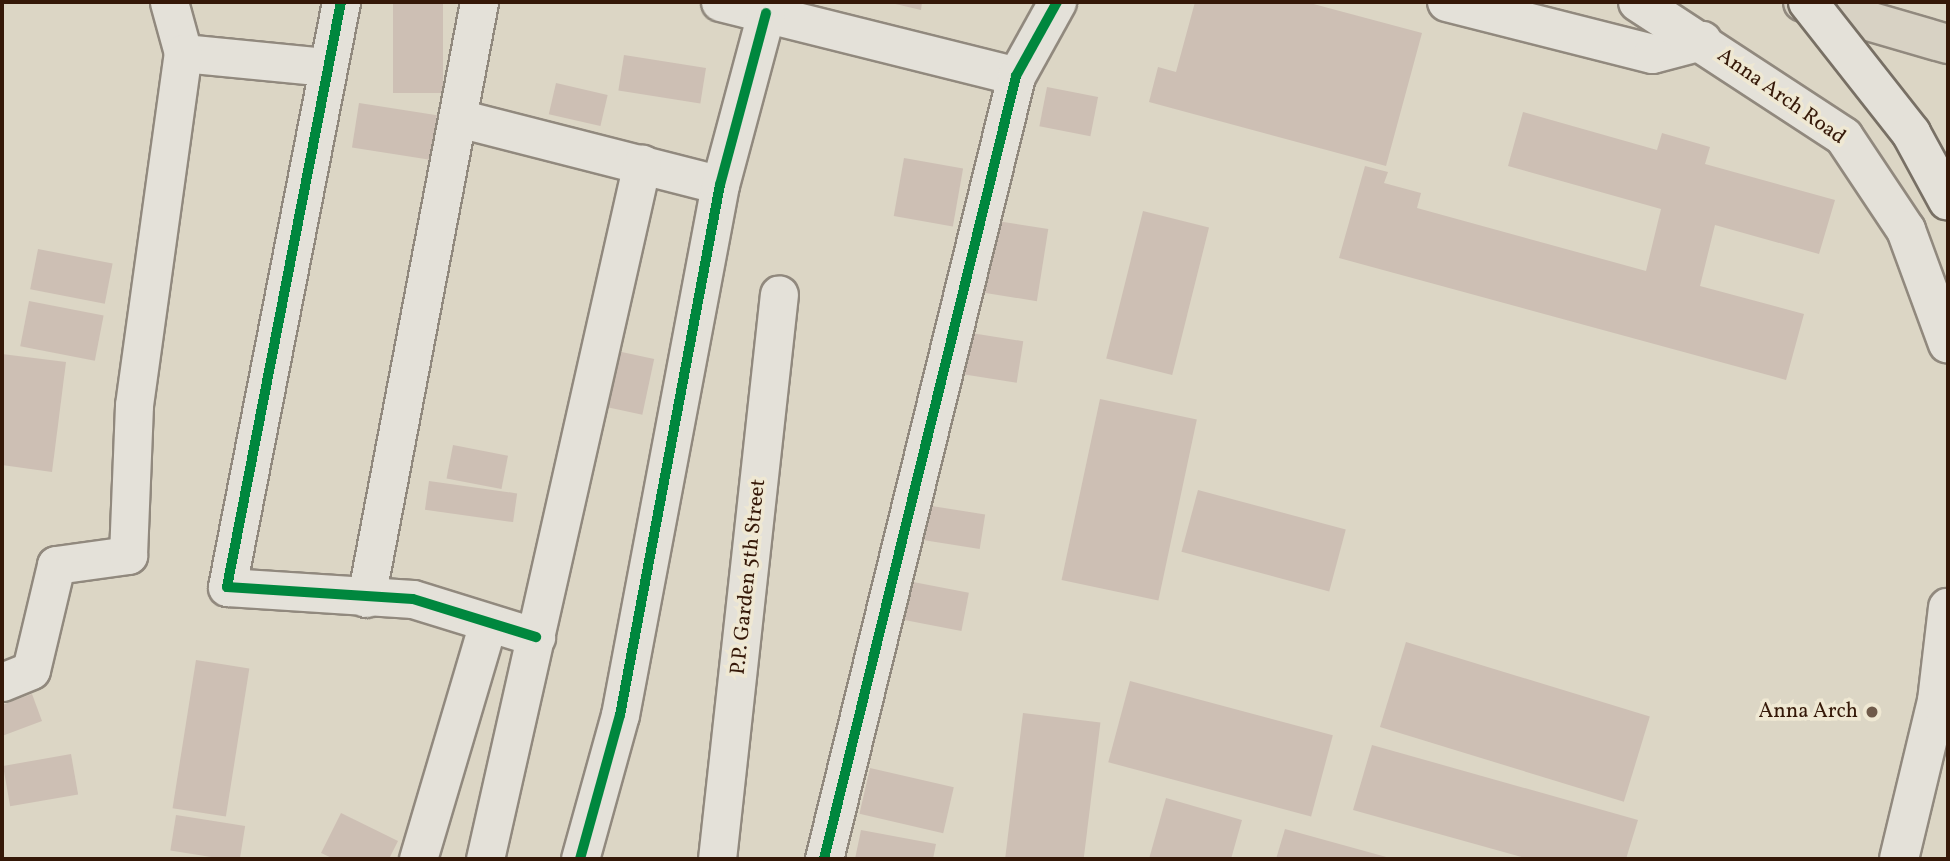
<!DOCTYPE html>
<style>
body{margin:0}
#map{position:relative;width:1950px;height:861px;overflow:hidden;background:#dcd6c5;font-family:Vollkorn,serif}
div>[style]{position:absolute}
.building>*{inset:0;background:#cdbfb4;transform-origin:0 0}
.roads{filter:drop-shadow(2px 0 #91897e) drop-shadow(-2px 0 #91897e) drop-shadow(0 2px #91897e) drop-shadow(0 -2px #91897e)}
.minor>*{height:37px;margin:-18.5px;padding:0 18.5px;transform-origin:18.5px;border-radius:18.5px;background:#e4e1d9}
.secondary>*{height:38px;margin:-19px;padding:0 19px;transform-origin:19px;border-radius:19px;background:#e4e1d9}
.primary>*{height:38px;margin:-19px;padding:0 19px;transform-origin:19px;border-radius:19px;background:#d8d2c4}
.bridges{filter:drop-shadow(2px 0 #787065) drop-shadow(-2px 0 #787065) drop-shadow(0 2px #787065) drop-shadow(0 -2px #787065)}
.secondary-bridge>*{height:38px;margin:-19px;padding:0 19px;transform-origin:19px;border-radius:19px;background:#e4e1d9}
.cycleway>*{height:10px;margin:-5px;padding:0 5px;transform-origin:5px;border-radius:5px;background:#00873e}
.dots>*{width:19px;height:19px;translate:-50% -50%;box-sizing:border-box;border:4px solid #efe8d3;border-radius:50%}
span{translate:-50% -50%;white-space:nowrap;text-align:center;line-height:1.15;-webkit-text-stroke:7px #efe8d3;paint-order:stroke}
.street-label{font-size:21px;color:#351808}
.poi-label{font-size:21px;color:#351808}
.right{translate:-100% -50%;text-align:right}
.frame{position:absolute;inset:0;border:4px solid #351808;pointer-events:none}
</style>
<div id="map">
<div class="building">
<i style="left:393px;top:2px;width:50px;height:91px"></i>
<i style="clip-path:polygon(887px 2px,922px 2px,921px 10px)"></i>
<i style="clip-path:polygon(1195px 2px,1306px 2px,1422px 33px,1386px 166px,1149px 102px,1158px 67px,1176px 72px)"></i>
<i style="left:624px;top:55px;width:83px;height:36px;rotate:9deg"></i>
<i style="left:556px;top:83px;width:53px;height:32px;rotate:13deg"></i>
<i style="left:1047px;top:87px;width:52px;height:40px;rotate:11deg"></i>
<i style="left:359px;top:103px;width:79px;height:45px;rotate:9deg"></i>
<i style="clip-path:polygon(1523px 112px,1657px 150px,1662px 133px,1710px 147px,1705px 164px,1835px 200px,1819px 254px,1715px 225px,1700px 286px,1804px 314px,1786px 380px,1339px 258px,1365px 166px,1388px 172px,1384px 183px,1421px 193px,1417px 208px,1646px 271px,1661px 209px,1508px 166px)"></i>
<i style="left:904px;top:158px;width:60px;height:59px;rotate:10deg"></i>
<i style="left:1143px;top:211px;width:68px;height:152px;rotate:14deg"></i>
<i style="left:991px;top:220px;width:58px;height:73px;rotate:9deg"></i>
<i style="left:38px;top:249px;width:76px;height:41px;rotate:11deg"></i>
<i style="left:29px;top:301px;width:76px;height:46px;rotate:11deg"></i>
<i style="left:965px;top:332px;width:59px;height:42px;rotate:9deg"></i>
<i style="left:617px;top:351px;width:38px;height:57px;rotate:12deg"></i>
<i style="clip-path:polygon(2px 354px,66px 362px,52px 472px,2px 465px)"></i>
<i style="left:1100px;top:399px;width:99px;height:185px;rotate:12deg"></i>
<i style="left:453px;top:445px;width:56px;height:34px;rotate:11deg"></i>
<i style="left:429px;top:481px;width:89px;height:29px;rotate:8deg"></i>
<i style="left:1198px;top:490px;width:153px;height:64px;rotate:15deg"></i>
<i style="left:919px;top:504px;width:67px;height:35px;rotate:9deg"></i>
<i style="left:908px;top:581px;width:62px;height:39px;rotate:11deg"></i>
<i style="left:1406px;top:642px;width:255px;height:89px;rotate:17deg"></i>
<i style="left:196px;top:660px;width:54px;height:150px;rotate:9deg"></i>
<i style="left:1130px;top:681px;width:210px;height:84px;rotate:15deg"></i>
<i style="clip-path:polygon(32px 694px,42px 721px,2px 736px,2px 705px)"></i>
<i style="left:1023px;top:713px;width:78px;height:147px;rotate:7deg"></i>
<i style="clip-path:polygon(1372px 745px,1638px 820px,1626px 859px,1529px 859px,1353px 810px)"></i>
<i style="left:71px;top:754px;width:41px;height:69px;rotate:80deg"></i>
<i style="left:870px;top:768px;width:86px;height:47px;rotate:13deg"></i>
<i style="clip-path:polygon(1166px 798px,1242px 820px,1231px 859px,1149px 859px)"></i>
<i style="clip-path:polygon(341px 813px,398px 841px,389px 859px,334px 859px,321px 853px)"></i>
<i style="left:176px;top:815px;width:70px;height:36px;rotate:9deg"></i>
<i style="clip-path:polygon(1285px 829px,1390px 858px,1390px 859px,1276px 859px)"></i>
<i style="clip-path:polygon(861px 830px,936px 844px,933px 859px,855px 859px)"></i>
</div>
<div class="roads">
<div class="minor">
<i style="left:169px;top:2px;width:53px;rotate:74.6deg"></i>
<i style="left:183px;top:53px;width:145px;rotate:5.6deg"></i>
<i style="left:341px;top:2px;width:596px;rotate:101.03deg"></i>
<i style="left:227px;top:587px;width:186px;rotate:3.7deg"></i>
<i style="left:413px;top:599px;width:129px;rotate:17.2deg"></i>
<i style="left:720px;top:2px;width:305px;rotate:14deg"></i>
<i style="left:458px;top:118px;width:270px;rotate:14.3deg"></i>
<i style="left:366px;top:598px;width:607px;rotate:-79.26deg"></i>
<i style="left:2px;top:682px;width:31px;rotate:-22deg"></i>
<i style="left:31px;top:670px;width:108px;rotate:-76.6deg"></i>
<i style="left:56px;top:565px;width:73px;rotate:-7.9deg"></i>
<i style="left:128px;top:555px;width:150px;rotate:-87.7deg"></i>
<i style="left:134px;top:405px;width:355px;rotate:-82.1deg"></i>
<i style="left:418px;top:859px;width:246px;rotate:-73.5deg"></i>
<i style="left:485px;top:859px;width:713px;rotate:-77.29deg"></i>
<i style="left:580px;top:859px;width:149px;rotate:-74.5deg"></i>
<i style="left:620px;top:715px;width:539px;rotate:-79.32deg"></i>
<i style="left:720px;top:185px;width:178px;rotate:-75deg"></i>
<i style="left:717px;top:859px;width:568px;rotate:-83.74deg"></i>
<i style="left:824px;top:859px;width:806px;rotate:-76.22deg"></i>
<i style="left:1016px;top:76px;width:85px;rotate:-61deg"></i>
</div>
<div class="secondary">
<i style="left:1447px;top:2px;width:212px;rotate:14.2deg"></i>
<i style="left:1653px;top:54px;width:51px;rotate:-14.9deg"></i>
<i style="left:1638px;top:2px;width:246px;rotate:33.2deg"></i>
<i style="left:1844px;top:137px;width:112px;rotate:56.3deg"></i>
<i style="left:1906px;top:230px;width:121px;rotate:69.8deg"></i>
<i style="left:1899px;top:859px;width:163px;rotate:-76.5deg"></i>
<i style="left:1937px;top:701px;width:94px;rotate:-83.3deg"></i>
</div>
<div class="primary">
<i style="left:1803px;top:2px;width:151px;rotate:16.2deg"></i>
</div>
</div>
<div class="bridges">
<div class="secondary-bridge">
<i style="left:1808px;top:2px;width:167px;rotate:51.8deg"></i>
<i style="left:1911px;top:133px;width:77px;rotate:61.4deg"></i>
</div>
</div>
<div class="cycleway">
<i style="left:341px;top:2px;width:596px;rotate:101.03deg"></i>
<i style="left:227px;top:587px;width:186px;rotate:3.7deg"></i>
<i style="left:413px;top:599px;width:129px;rotate:17.2deg"></i>
<i style="left:580px;top:859px;width:149px;rotate:-74.5deg"></i>
<i style="left:620px;top:715px;width:539px;rotate:-79.32deg"></i>
<i style="left:720px;top:185px;width:178px;rotate:-75deg"></i>
<i style="left:824px;top:859px;width:806px;rotate:-76.22deg"></i>
<i style="left:1016px;top:76px;width:85px;rotate:-61deg"></i>
</div>
<div class="dots">
<i style="left:1872px;top:712px;background:#6f5a4a"></i>
</div>
<div class="street-label">
<span style="left:1781px;top:97px;rotate:35deg">Anna Arch Road</span>
<span style="left:749px;top:577px;rotate:-84deg">P.P. Garden 5th Street</span>
</div>
<div class="poi-label">
<span class="right" style="left:1858px;top:712px">Anna Arch</span>
</div>
<div class="frame"></div>
</div>
